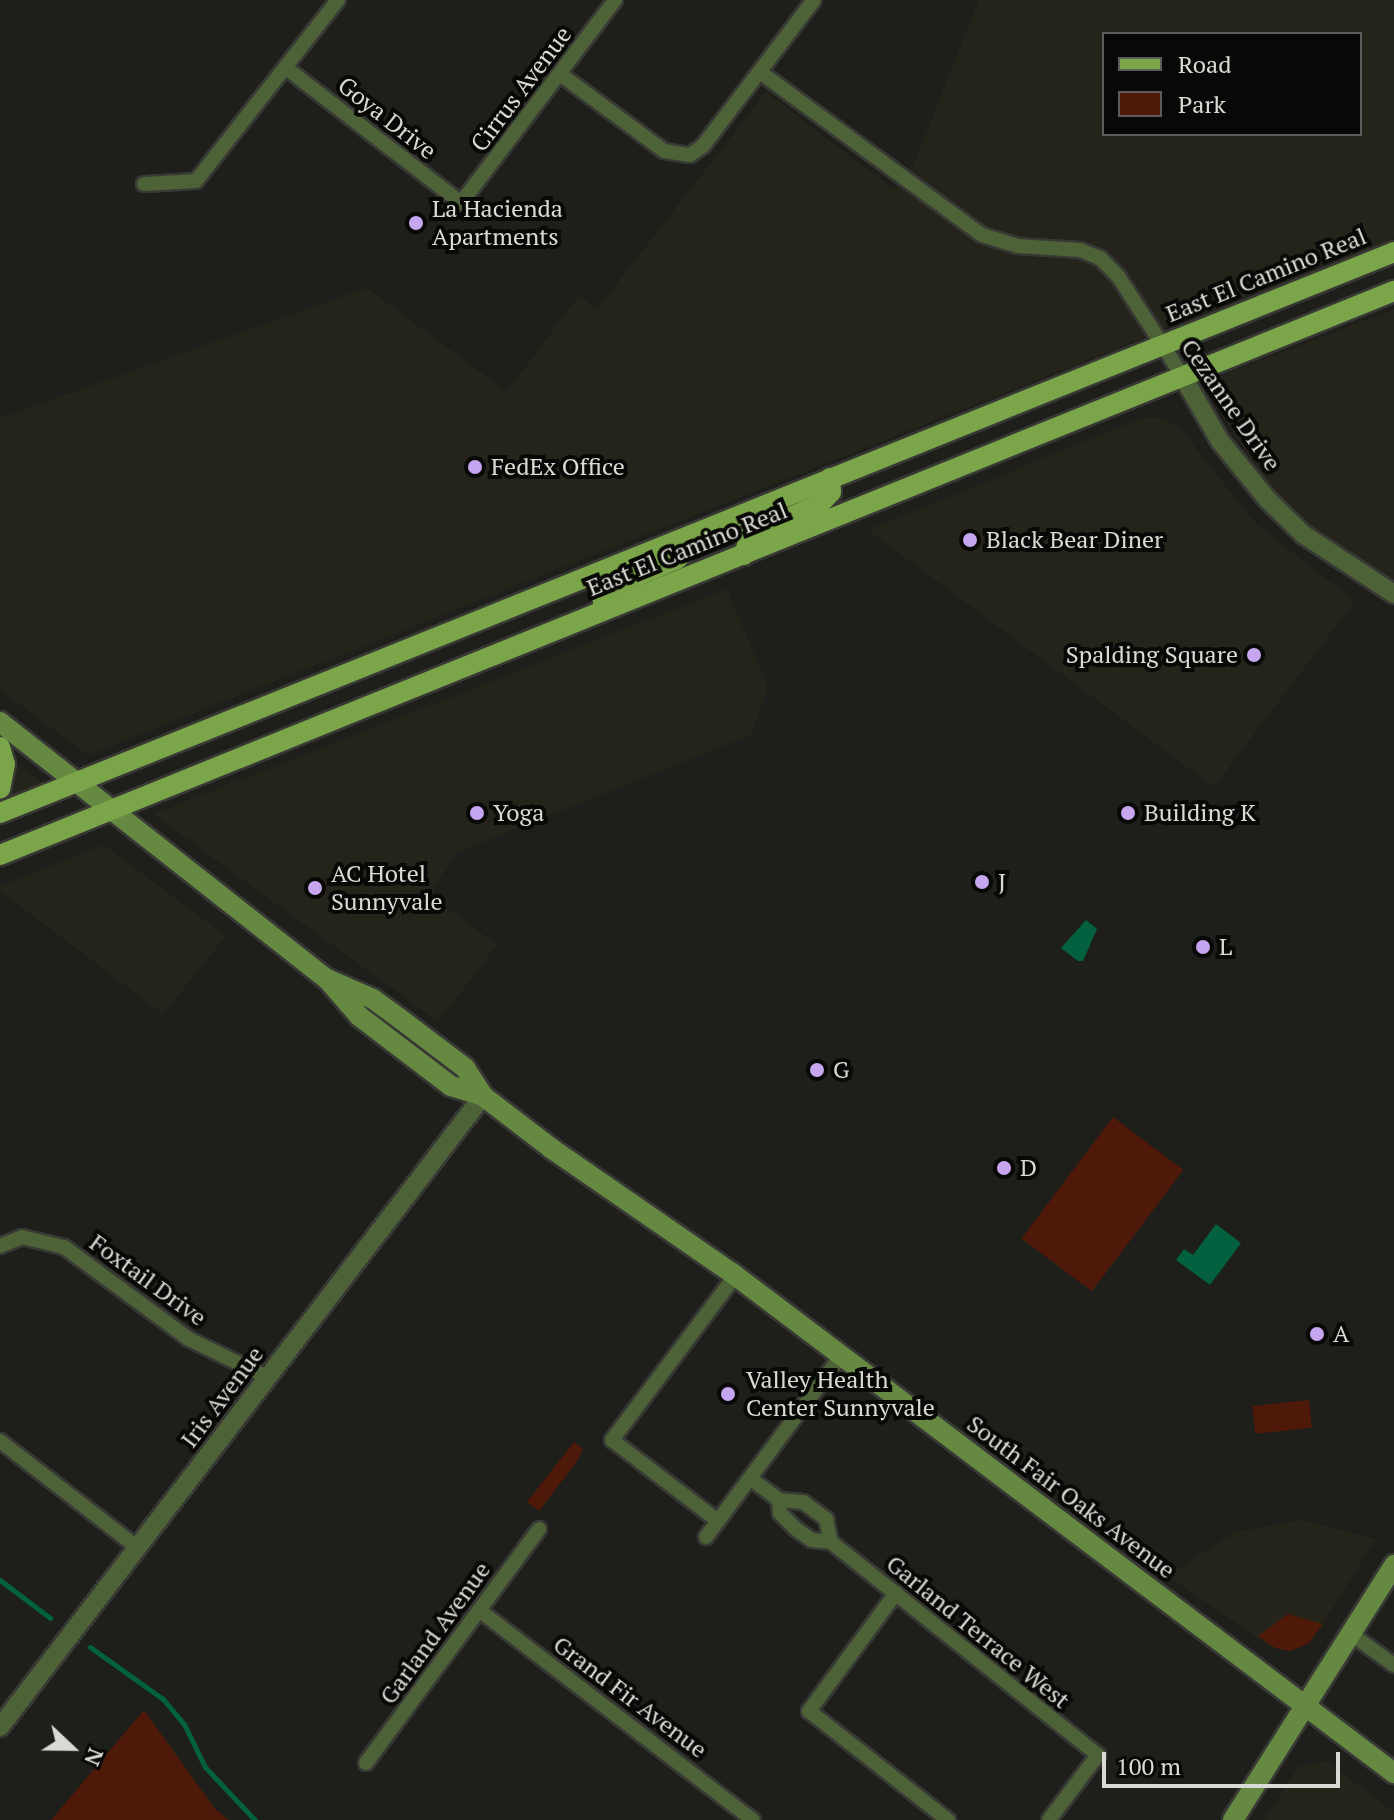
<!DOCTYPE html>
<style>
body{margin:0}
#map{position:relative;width:1394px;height:1820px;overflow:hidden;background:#1e1e1b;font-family:"PT Serif",serif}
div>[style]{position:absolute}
.built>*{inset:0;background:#25241b}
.green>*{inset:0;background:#4e1909;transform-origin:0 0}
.water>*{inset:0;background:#036140}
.stream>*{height:5px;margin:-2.5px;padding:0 2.5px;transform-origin:2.5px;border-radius:2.5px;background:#036140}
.roads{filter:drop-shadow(2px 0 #383835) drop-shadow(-2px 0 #383835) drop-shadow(0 2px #383835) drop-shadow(0 -2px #383835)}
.minor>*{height:14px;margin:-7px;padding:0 7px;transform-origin:7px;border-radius:7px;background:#4d6237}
.tertiary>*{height:18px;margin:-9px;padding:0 9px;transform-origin:9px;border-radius:9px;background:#4d6237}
.secondary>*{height:20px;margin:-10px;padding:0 10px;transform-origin:10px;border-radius:10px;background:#668942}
.primary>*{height:20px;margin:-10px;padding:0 10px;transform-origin:10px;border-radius:10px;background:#7aa649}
.dots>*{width:22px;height:22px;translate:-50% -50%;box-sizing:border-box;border:4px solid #080807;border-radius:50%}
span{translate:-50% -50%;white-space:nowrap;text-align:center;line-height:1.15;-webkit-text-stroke:8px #080807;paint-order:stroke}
.street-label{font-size:24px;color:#d9d9d6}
.poi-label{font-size:24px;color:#d9d9d6}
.left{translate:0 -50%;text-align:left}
.right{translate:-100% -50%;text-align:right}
.legend{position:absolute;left:1102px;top:32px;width:260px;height:104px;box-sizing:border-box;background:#080807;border:2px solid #5c5c5a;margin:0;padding:10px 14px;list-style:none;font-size:24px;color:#d9d9d6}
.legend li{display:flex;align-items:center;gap:16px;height:40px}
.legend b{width:40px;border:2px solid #5c5c5a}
.north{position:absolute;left:32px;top:1708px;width:80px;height:80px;-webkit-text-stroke:6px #080807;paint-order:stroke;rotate:112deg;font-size:22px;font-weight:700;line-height:32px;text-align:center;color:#d9d9d6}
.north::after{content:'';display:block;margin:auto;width:28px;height:36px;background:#d9d9d6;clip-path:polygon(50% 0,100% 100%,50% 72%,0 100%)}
.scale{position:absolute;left:1102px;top:1752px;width:238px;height:36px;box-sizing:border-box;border:4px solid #d9d9d6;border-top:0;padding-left:10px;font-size:24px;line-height:28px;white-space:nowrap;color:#d9d9d6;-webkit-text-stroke:6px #080807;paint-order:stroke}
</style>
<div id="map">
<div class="built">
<i style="clip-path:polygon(evenodd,979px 0,1394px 0,1394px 239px,88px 755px,0 690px,0 418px,367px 288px,507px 392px,579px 295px,597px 309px,766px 92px,893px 189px,911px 172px,979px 0,1104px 34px,1360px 34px,1360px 134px,1104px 134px,1104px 34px)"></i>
<i style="clip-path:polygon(1394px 309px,1394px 581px,1368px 569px,1314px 530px,1271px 491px,1202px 383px)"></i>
<i style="clip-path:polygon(1145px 417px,1163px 419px,1181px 429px,1256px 524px,1355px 601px,1214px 787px,868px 530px)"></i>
<i style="clip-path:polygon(727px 589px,768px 688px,751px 735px,456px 853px,430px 895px,497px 945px,438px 1022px,153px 814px)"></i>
<i style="clip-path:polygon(0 751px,48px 787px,0 806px)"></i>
<i style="clip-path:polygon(104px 845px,226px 936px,163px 1014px,0 891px,0 886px)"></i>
<i style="clip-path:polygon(1302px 1520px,1376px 1539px,1313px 1639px,1299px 1649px,1267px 1644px,1167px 1576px,1235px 1532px)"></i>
<i style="clip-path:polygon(1326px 1761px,1394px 1812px,1394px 1820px,1264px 1820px,1298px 1767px)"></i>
</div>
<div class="green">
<i style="left:1113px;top:1117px;width:88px;height:152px;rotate:37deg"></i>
<i style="left:1309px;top:1400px;width:28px;height:57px;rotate:84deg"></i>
<i style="clip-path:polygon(574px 1442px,583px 1449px,577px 1461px,539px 1511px,527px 1502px)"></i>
<i style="clip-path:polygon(1288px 1614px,1323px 1624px,1309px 1643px,1290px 1651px,1275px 1648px,1258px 1636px)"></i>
<i style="clip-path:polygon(144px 1710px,215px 1809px,229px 1820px,51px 1820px)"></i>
</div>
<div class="water">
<i style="clip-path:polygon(1086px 920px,1097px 929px,1083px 961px,1078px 961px,1061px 948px)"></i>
<i style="clip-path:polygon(1216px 1224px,1241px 1243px,1210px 1285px,1176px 1260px,1184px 1249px,1193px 1255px)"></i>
</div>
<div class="stream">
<i style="left:0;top:1580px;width:63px;rotate:37.2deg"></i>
<i style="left:90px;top:1647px;width:90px;rotate:35.5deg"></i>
<i style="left:163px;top:1699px;width:33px;rotate:50deg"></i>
<i style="left:184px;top:1724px;width:48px;rotate:64deg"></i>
<i style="left:205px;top:1767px;width:73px;rotate:46.7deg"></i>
</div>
<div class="roads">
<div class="minor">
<i style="left:286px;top:68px;width:221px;rotate:37.6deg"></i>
<i style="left:461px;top:203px;width:255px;rotate:-52.8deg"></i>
<i style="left:760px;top:72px;width:275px;rotate:36.3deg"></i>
<i style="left:982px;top:235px;width:37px;rotate:17deg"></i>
<i style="left:1017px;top:246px;width:63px;rotate:3.6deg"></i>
<i style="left:1080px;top:250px;width:22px;rotate:22deg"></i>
<i style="left:1100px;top:258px;width:25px;rotate:45deg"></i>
<i style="left:1118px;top:276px;width:120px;rotate:57.2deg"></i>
<i style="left:560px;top:74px;width:129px;rotate:36.5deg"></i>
<i style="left:664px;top:151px;width:26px;rotate:9deg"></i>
<i style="left:690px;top:155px;width:16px;rotate:-35deg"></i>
<i style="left:703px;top:146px;width:183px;rotate:-52.8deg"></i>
<i style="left:144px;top:184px;width:52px;rotate:-3.3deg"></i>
<i style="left:196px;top:181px;width:230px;rotate:-51.9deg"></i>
<i style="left:0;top:1246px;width:24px;rotate:-22deg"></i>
<i style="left:22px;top:1237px;width:43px;rotate:13.4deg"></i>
<i style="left:64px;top:1247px;width:155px;rotate:36.4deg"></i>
<i style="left:189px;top:1339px;width:87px;rotate:26deg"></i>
<i style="left:0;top:1441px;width:175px;rotate:37.8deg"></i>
<i style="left:750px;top:1478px;width:36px;rotate:37deg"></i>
<i style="left:779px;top:1500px;width:13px;rotate:86deg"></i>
<i style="left:780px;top:1513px;width:23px;rotate:45deg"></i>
<i style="left:796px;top:1529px;width:19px;rotate:35deg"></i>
<i style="left:812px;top:1540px;width:19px;rotate:6deg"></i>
<i style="left:831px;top:1542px;width:342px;rotate:38.6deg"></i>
<i style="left:1098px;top:1755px;width:81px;rotate:127deg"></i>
<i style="left:779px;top:1500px;width:24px;rotate:5deg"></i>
<i style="left:803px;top:1502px;width:29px;rotate:36deg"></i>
<i style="left:826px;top:1519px;width:24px;rotate:78deg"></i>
<i style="left:718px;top:1521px;width:133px;rotate:-142.6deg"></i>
<i style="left:612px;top:1440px;width:206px;rotate:-53.1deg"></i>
<i style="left:706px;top:1537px;width:226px;rotate:-53.3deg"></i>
<i style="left:896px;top:1593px;width:147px;rotate:126.4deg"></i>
<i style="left:809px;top:1711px;width:177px;rotate:38.1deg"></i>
<i style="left:479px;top:1610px;width:345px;rotate:37.5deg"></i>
<i style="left:1351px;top:1634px;width:53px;rotate:35.8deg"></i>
<i style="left:366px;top:1763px;width:291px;rotate:-53.5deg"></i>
</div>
<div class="tertiary">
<i style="left:1183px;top:377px;width:74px;rotate:60deg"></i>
<i style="left:1220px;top:441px;width:76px;rotate:50.9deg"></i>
<i style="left:1268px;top:500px;width:50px;rotate:44.2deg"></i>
<i style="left:1304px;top:535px;width:108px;rotate:33.2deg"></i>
<i style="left:0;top:1727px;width:795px;rotate:-52.57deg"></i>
</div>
<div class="secondary">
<i style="left:0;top:722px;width:416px;rotate:38.2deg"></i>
<i style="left:327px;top:979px;width:49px;rotate:49.1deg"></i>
<i style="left:359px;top:1016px;width:116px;rotate:37.3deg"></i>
<i style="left:451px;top:1086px;width:34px;rotate:17deg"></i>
<i style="left:327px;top:979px;width:50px;rotate:23.5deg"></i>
<i style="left:373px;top:999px;width:32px;rotate:36deg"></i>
<i style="left:399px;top:1018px;width:83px;rotate:37.1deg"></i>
<i style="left:465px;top:1068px;width:33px;rotate:57deg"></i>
<i style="left:483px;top:1096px;width:87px;rotate:37.5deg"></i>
<i style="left:552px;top:1149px;width:219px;rotate:34.6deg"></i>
<i style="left:732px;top:1273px;width:830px;rotate:37.06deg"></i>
<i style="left:1233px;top:1820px;width:302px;rotate:-57.7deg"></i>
</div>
<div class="primary">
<i style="left:744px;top:555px;width:21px;rotate:-73deg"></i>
<i style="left:750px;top:535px;width:77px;rotate:-23.9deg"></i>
<i style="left:820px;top:504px;width:16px;rotate:-47deg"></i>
<i style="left:831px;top:492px;width:14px;rotate:-94deg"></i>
<i style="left:605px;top:610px;width:13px;rotate:-103deg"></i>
<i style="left:602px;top:597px;width:11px;rotate:-56deg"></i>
<i style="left:608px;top:588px;width:75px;rotate:-22.8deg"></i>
<i style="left:677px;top:559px;width:34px;rotate:-50deg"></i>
<i style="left:0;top:747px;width:18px;rotate:74deg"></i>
<i style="left:5px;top:764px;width:25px;rotate:101deg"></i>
<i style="left:0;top:813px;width:1503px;rotate:-21.92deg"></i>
<i style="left:0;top:855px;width:1504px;rotate:-22.03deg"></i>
</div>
</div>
<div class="dots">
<i style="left:416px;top:223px;background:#c7a6f0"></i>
<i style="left:475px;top:467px;background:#c7a6f0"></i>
<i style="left:970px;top:540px;background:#c7a6f0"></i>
<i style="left:1254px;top:655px;background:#c7a6f0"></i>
<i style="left:477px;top:813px;background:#c7a6f0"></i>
<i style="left:1128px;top:813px;background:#c7a6f0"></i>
<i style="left:982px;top:882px;background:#c7a6f0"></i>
<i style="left:315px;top:888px;background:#c7a6f0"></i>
<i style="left:1203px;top:947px;background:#c7a6f0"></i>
<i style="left:817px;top:1070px;background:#c7a6f0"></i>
<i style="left:1004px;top:1168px;background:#c7a6f0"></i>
<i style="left:1317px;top:1334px;background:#c7a6f0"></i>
<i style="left:728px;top:1394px;background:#c7a6f0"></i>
</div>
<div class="street-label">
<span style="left:521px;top:89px;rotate:-53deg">Cirrus Avenue</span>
<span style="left:387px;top:118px;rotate:38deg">Goya Drive</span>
<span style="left:1266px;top:275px;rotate:-22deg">East El Camino Real</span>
<span style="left:1231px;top:405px;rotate:55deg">Cezanne Drive</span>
<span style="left:687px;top:549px;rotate:-22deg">East El Camino Real</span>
<span style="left:148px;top:1280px;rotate:36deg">Foxtail Drive</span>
<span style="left:222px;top:1397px;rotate:-53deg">Iris Avenue</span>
<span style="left:1071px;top:1497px;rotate:37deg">South Fair Oaks Avenue</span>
<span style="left:978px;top:1632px;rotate:39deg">Garland Terrace West</span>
<span style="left:435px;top:1633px;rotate:-54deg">Garland Avenue</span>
<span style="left:630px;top:1697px;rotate:37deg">Grand Fir Avenue</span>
</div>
<div class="poi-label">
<span class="left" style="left:432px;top:223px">La Hacienda<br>Apartments</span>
<span class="left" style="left:491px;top:467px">FedEx Office</span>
<span class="left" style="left:986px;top:540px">Black Bear Diner</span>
<span class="right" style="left:1238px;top:655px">Spalding Square</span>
<span class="left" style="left:493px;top:813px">Yoga</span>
<span class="left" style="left:1144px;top:813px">Building K</span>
<span class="left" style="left:331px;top:888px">AC Hotel<br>Sunnyvale</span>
<span class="left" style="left:998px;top:882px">J</span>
<span class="left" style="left:1219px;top:947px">L</span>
<span class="left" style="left:833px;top:1070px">G</span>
<span class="left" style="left:1020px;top:1168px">D</span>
<span class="left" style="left:1333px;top:1334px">A</span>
<span class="left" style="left:746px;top:1394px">Valley Health<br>Center Sunnyvale</span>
</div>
<ul class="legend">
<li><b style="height:10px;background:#7aa649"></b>Road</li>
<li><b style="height:22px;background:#4e1909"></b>Park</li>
</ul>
<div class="north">N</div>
<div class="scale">100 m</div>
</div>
